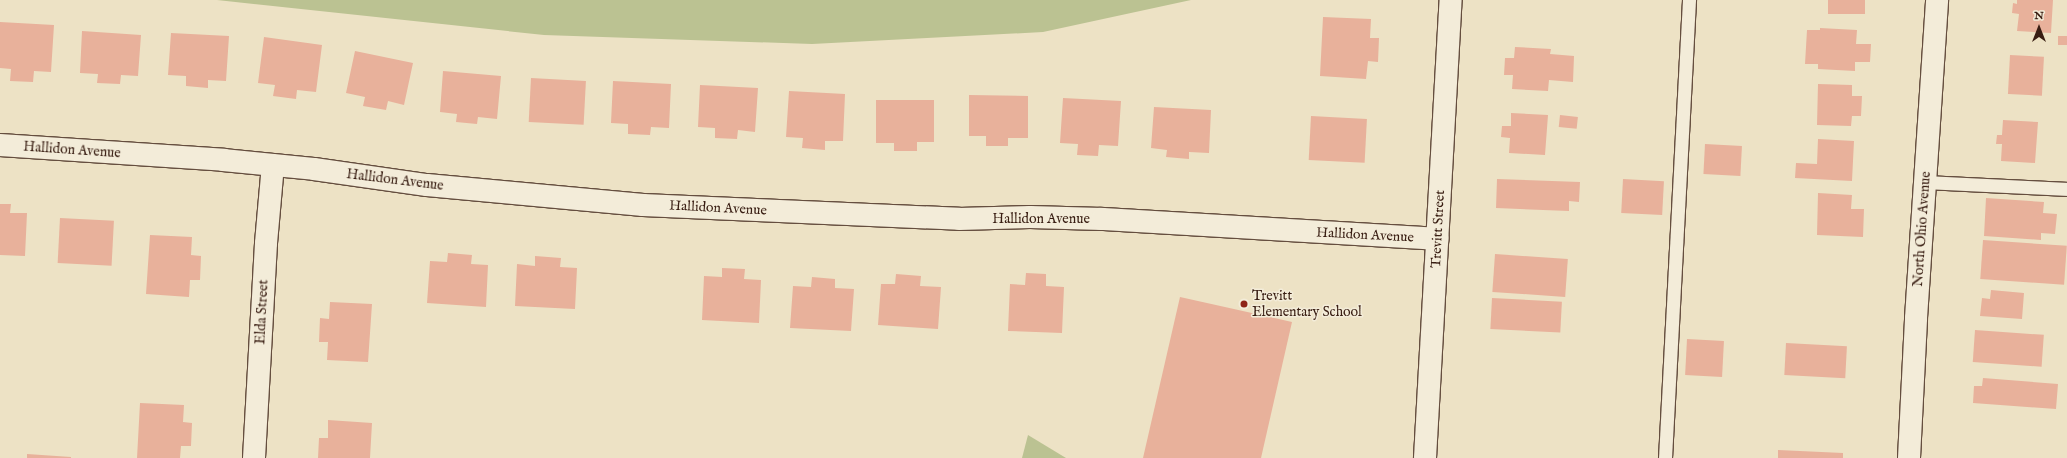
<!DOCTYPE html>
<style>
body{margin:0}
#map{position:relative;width:2067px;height:458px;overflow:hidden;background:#ede2c5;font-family:"IM FELL English",serif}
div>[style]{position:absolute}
.green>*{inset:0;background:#bbc292}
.building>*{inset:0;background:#e8b19b;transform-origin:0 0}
.roads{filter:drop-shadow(1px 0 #654e3f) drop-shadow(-1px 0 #654e3f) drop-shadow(0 1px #654e3f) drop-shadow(0 -1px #654e3f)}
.service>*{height:13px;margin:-6.5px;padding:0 6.5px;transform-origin:6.5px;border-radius:6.5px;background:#f3ecd9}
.minor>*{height:22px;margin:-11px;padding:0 11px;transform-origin:11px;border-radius:11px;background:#f3ecd9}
.dots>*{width:11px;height:11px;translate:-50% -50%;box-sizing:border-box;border:2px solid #f3ecd9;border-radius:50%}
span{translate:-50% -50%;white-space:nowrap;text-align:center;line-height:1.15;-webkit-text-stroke:3px #f3ecd9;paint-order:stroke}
.street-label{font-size:14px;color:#381d12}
.poi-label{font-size:14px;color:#381d12}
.left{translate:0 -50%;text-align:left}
.north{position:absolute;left:2019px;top:8px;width:40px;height:40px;-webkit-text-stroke:3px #f3ecd9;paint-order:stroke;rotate:0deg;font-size:11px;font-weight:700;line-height:16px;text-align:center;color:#381d12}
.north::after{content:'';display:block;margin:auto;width:14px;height:18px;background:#381d12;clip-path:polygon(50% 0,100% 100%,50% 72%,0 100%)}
</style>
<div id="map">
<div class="green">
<i style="clip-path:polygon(217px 0,1191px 0,1043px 32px,812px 44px,544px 35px)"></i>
<i style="clip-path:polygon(1028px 435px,1066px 458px,1022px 458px)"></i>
</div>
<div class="building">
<i style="left:1828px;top:0;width:37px;height:14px"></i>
<i style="clip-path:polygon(2017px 0,2053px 0,2051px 33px,2017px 31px,2019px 14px,2012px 13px,2013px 3px,2017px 4px)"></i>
<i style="clip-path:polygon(1323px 17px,1371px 19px,1370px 38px,1379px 38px,1378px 62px,1368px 61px,1366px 79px,1320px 76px)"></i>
<i style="clip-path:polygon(0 22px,54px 25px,51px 72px,34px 71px,33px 82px,10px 81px,11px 69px,0 68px)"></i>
<i style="clip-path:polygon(1820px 28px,1857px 30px,1856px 44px,1871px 44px,1870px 62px,1855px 62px,1855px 71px,1818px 69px,1818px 64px,1805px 64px,1807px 30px,1820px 30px)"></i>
<i style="clip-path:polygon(82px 31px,141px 35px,138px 76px,121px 75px,120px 84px,97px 83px,98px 74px,80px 73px)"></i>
<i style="clip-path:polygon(171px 33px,229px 36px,226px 81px,208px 80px,208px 88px,186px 86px,186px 76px,168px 75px)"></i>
<i style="left:2058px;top:36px;width:9px;height:9px"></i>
<i style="clip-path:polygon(264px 37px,322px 45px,316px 92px,297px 90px,296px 99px,273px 96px,275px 85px,258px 83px)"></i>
<i style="clip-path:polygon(1515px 47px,1551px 49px,1550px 54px,1574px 56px,1573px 82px,1549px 80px,1548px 91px,1512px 89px,1513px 75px,1504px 75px,1505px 58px,1514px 58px)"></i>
<i style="clip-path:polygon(355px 51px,413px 63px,404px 105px,388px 101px,386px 110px,363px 106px,365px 97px,346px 93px)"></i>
<i style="left:2010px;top:55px;width:34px;height:39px;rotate:3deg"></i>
<i style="clip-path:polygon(443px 71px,501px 76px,497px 119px,478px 117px,477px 124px,456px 122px,457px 114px,440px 112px)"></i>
<i style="left:531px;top:78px;width:55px;height:44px;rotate:3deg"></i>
<i style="clip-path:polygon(613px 81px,671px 84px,669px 128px,651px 127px,650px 135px,628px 134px,628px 124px,611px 123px)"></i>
<i style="clip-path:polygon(1818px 84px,1852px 85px,1852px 96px,1862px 96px,1861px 116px,1852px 116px,1851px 126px,1817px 125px)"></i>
<i style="clip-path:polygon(700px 85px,758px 88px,755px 132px,738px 130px,737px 139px,715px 138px,715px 128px,698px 127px)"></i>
<i style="clip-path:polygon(789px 91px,845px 94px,843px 141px,825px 141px,825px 150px,802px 148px,803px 138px,786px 137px)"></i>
<i style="clip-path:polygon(969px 95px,1028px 96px,1028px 138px,1008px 138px,1008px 146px,986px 146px,986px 136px,969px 136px)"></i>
<i style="clip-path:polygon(1063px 98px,1121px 101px,1118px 146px,1099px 145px,1098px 156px,1077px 155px,1078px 144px,1060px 143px)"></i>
<i style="clip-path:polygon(876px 100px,934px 100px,934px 142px,917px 142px,917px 151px,894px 151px,894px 143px,876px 143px)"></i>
<i style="clip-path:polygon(1154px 107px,1211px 110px,1209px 153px,1189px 152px,1189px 159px,1166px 157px,1167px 150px,1151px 148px)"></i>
<i style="clip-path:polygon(1511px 113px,1548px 115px,1545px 155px,1509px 153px,1510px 138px,1501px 137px,1502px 126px,1511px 126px)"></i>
<i style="left:1560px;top:115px;width:18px;height:12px;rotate:6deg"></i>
<i style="left:1311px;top:116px;width:56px;height:44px;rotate:3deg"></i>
<i style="clip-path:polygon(2003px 120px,2038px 122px,2035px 163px,2001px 161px,2002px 144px,1996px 144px,1997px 135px,2002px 135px)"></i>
<i style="clip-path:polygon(1818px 139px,1854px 141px,1852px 181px,1795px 178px,1796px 163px,1817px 164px)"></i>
<i style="left:1705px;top:144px;width:37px;height:30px;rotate:3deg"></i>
<i style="clip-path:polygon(1497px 179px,1580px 182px,1579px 202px,1569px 201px,1569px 211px,1496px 208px)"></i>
<i style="left:1623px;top:179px;width:41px;height:34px;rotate:3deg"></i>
<i style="clip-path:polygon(1818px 193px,1852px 195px,1851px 209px,1864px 209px,1863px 237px,1817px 235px)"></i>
<i style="clip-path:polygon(1986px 198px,2044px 202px,2043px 213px,2057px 214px,2055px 234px,2041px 233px,2041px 240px,1984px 236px)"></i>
<i style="clip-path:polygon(0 204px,11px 204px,10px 213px,27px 213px,25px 256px,0 255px)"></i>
<i style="left:60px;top:218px;width:54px;height:45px;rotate:3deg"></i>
<i style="clip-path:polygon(150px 235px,192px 237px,191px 255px,201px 256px,200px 280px,190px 280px,189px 297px,146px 294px)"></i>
<i style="left:1983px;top:240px;width:84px;height:39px;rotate:4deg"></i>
<i style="clip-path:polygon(448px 253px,472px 255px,471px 264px,488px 265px,486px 307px,427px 303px,430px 261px,447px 262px)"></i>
<i style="left:1495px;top:254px;width:73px;height:38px;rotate:4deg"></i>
<i style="clip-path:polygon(535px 256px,561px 258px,560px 267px,577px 268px,575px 309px,515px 306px,517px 264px,535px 266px)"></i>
<i style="clip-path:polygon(722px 268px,745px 269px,744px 279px,761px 280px,759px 323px,702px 320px,704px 276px,722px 277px)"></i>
<i style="clip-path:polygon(1026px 273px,1046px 274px,1046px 286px,1064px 287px,1062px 333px,1008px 331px,1010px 284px,1025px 285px)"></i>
<i style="clip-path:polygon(896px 274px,921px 276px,920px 286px,941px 287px,938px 329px,878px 325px,881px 284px,895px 284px)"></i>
<i style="clip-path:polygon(812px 277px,835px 279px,835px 288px,854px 289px,851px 331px,790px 328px,793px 286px,811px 287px)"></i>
<i style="clip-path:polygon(1991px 290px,2024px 293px,2022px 319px,1980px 316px,1982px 298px,1990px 299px)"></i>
<i style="clip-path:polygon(1180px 297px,1292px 322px,1261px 458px,1143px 458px)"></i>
<i style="left:1492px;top:298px;width:70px;height:31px;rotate:3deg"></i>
<i style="clip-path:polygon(330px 302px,372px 304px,368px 362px,327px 360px,328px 342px,319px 342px,320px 318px,329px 319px)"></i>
<i style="left:1975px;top:330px;width:69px;height:32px;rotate:4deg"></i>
<i style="left:1687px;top:339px;width:37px;height:36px;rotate:3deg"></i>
<i style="left:1786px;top:343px;width:61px;height:32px;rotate:3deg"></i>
<i style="clip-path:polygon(1983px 378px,2058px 384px,2056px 409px,1973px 403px,1974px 386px,1982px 386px)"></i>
<i style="clip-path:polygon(140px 403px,184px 405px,183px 422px,192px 423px,191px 446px,181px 446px,180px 458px,137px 458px)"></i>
<i style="clip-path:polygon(328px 420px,372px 423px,370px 458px,318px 458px,319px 438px,328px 438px)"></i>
<i style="clip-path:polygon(1778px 450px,1843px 453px,1843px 458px,1778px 458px)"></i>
<i style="clip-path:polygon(27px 454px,71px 457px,71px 458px,27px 458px)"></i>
</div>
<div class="roads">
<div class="service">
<i style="left:1926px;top:182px;width:141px;rotate:2.8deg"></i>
<i style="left:1665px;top:458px;width:459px;rotate:-87deg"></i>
</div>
<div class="minor">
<i style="left:0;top:145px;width:224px;rotate:3.8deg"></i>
<i style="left:223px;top:160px;width:91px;rotate:5.6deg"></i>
<i style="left:314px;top:169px;width:114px;rotate:8.1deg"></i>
<i style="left:427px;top:185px;width:217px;rotate:5.3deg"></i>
<i style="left:643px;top:205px;width:316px;rotate:2.5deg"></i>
<i style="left:959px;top:219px;width:71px;rotate:-1.6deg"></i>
<i style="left:1030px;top:217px;width:72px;rotate:1.6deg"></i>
<i style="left:1102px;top:219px;width:336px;rotate:3.4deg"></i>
<i style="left:254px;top:458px;width:215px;rotate:-86.8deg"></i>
<i style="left:266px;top:243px;width:78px;rotate:-84.9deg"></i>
<i style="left:1425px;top:458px;width:459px;rotate:-86.8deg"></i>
<i style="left:1909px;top:458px;width:140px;rotate:-87.1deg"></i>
<i style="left:1916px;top:318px;width:319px;rotate:-86.2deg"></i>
</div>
</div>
<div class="dots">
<i style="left:1244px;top:304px;background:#8f2418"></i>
</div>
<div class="street-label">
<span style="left:72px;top:150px;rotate:4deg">Hallidon Avenue</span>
<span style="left:395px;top:180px;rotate:7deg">Hallidon Avenue</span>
<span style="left:718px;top:208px;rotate:3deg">Hallidon Avenue</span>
<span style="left:1041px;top:219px">Hallidon Avenue</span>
<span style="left:1438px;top:229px;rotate:-87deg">Trevitt Street</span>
<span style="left:1922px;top:229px;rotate:-86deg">North Ohio Avenue</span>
<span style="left:1365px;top:235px;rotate:3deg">Hallidon Avenue</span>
<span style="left:262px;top:312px;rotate:-87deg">Elda Street</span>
</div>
<div class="poi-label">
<span class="left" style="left:1252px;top:304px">Trevitt<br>Elementary School</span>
</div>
<div class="north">N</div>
</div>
